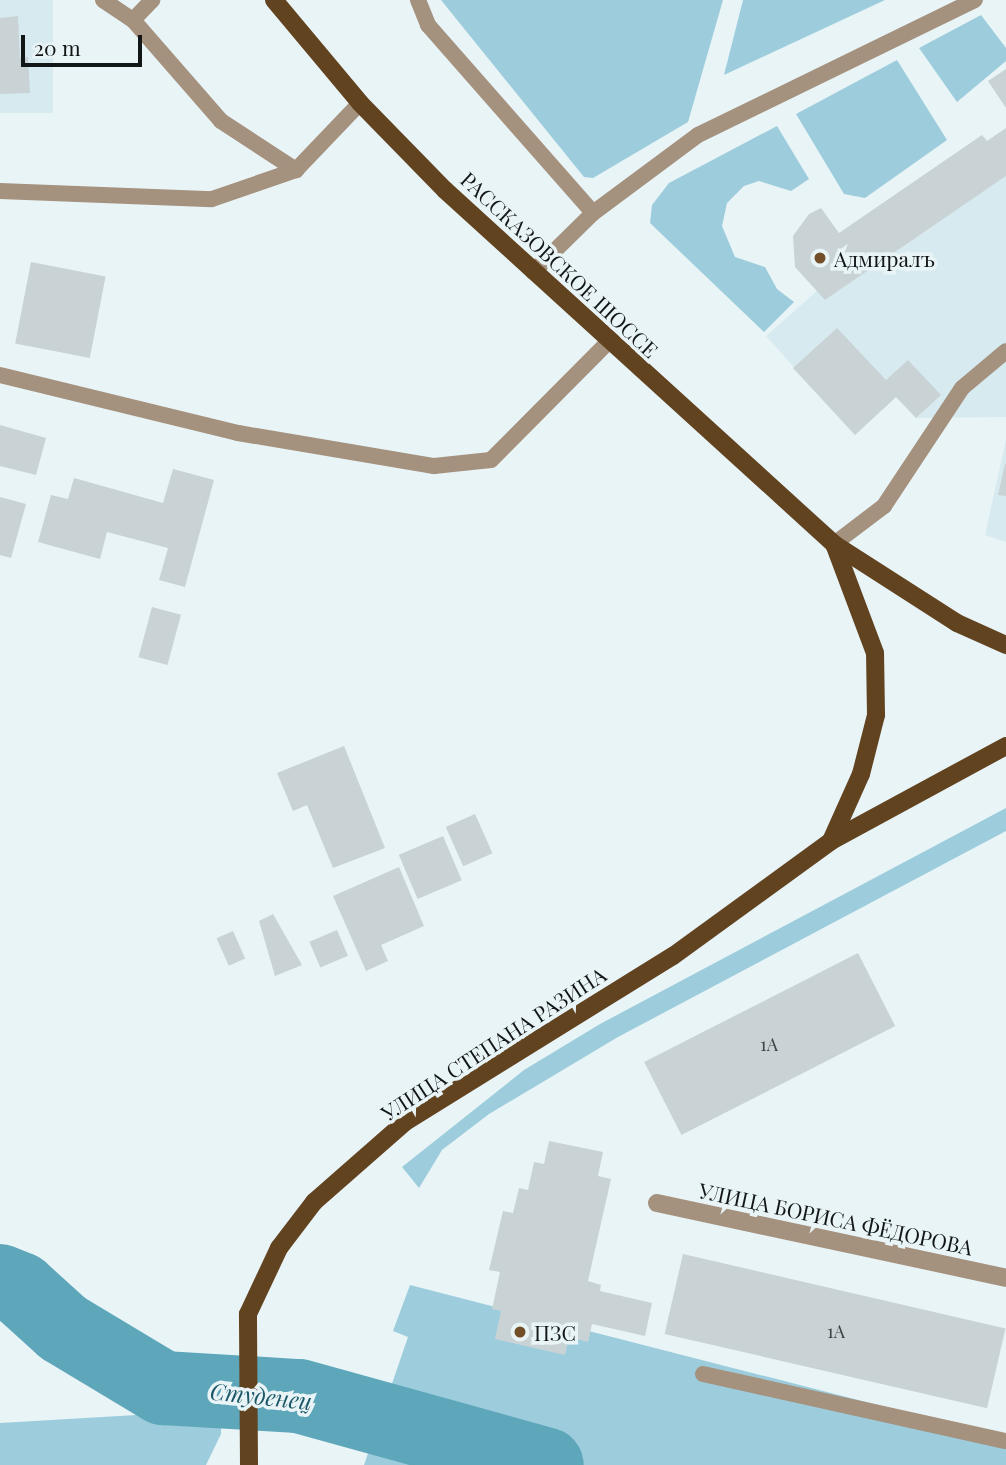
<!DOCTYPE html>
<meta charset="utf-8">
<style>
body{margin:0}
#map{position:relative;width:1006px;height:1465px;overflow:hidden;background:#e9f4f7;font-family:"Playfair Display",serif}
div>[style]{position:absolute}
.built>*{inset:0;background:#d7eaf0;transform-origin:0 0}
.green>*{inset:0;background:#9dcddc}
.river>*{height:74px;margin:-37px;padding:0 37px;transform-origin:37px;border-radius:37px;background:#5ea6ba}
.building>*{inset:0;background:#c9d3d6;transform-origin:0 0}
.service>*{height:16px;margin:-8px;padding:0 8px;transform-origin:8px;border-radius:8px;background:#a4917e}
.minor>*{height:18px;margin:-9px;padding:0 9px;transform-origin:9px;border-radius:9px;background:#a4917e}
.primary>*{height:18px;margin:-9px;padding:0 9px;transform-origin:9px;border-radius:9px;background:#624320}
.dots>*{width:19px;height:19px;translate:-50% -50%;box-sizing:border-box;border:4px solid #e9f4f7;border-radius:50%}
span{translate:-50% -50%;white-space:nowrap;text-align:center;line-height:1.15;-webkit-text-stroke:7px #e9f4f7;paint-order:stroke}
.number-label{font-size:18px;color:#404547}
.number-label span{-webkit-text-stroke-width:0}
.poi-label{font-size:21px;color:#121617}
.left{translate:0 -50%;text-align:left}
.street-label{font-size:21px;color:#121617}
.water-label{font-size:23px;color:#1b5766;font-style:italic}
.scale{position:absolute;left:21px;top:35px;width:121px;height:32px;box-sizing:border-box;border:4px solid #121617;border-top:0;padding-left:9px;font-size:21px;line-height:24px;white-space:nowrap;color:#121617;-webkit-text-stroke:5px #e9f4f7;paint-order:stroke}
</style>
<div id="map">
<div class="built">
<i style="left:0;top:0;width:53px;height:113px"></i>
<i style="clip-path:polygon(1006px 176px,1006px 417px,916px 418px,896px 397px,855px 435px,766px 336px,818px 290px,825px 300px)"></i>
<i style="clip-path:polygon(1006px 440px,1006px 542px,985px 535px)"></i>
</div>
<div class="green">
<i style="clip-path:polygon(441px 0,723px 0,688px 122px,593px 178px,584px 177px)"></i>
<i style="clip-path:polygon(743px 0,885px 0,724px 75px)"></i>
<i style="clip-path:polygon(981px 15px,1006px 48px,1006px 61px,957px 102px,919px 48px)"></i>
<i style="clip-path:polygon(897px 60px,947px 140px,865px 198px,844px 194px,796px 114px)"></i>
<i style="clip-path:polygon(777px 126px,809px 179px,791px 191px,759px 181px,744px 186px,727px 203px,722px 226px,735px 257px,765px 267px,777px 289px,794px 302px,764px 332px,650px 223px,652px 205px,669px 183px)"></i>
<i style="clip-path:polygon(1006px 808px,1006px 831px,618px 1037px,489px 1114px,442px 1150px,419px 1188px,402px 1167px,524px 1070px,600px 1024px)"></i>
<i style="clip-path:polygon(410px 1285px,1006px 1438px,1006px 1465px,364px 1465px,408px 1337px,393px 1331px)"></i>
<i style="clip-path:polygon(221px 1410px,221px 1434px,206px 1465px,0 1465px,0 1423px)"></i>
</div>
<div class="river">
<i style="left:0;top:1281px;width:22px;rotate:22deg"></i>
<i style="left:20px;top:1289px;width:58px;rotate:42.2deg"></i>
<i style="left:63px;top:1328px;width:117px;rotate:31deg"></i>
<i style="left:163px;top:1388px;width:136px;rotate:3.4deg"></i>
<i style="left:299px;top:1396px;width:257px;rotate:15.5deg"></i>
</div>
<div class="building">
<i style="clip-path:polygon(18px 16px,20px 58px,28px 57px,30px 93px,0 94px,0 18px)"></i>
<i style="clip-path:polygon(1006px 69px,1006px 108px,988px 81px)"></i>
<i style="clip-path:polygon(1006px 128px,1006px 176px,825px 300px,795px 267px,793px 236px,809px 214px,821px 208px,839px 233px,982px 135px,987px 141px)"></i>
<i style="left:31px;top:262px;width:76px;height:83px;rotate:11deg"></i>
<i style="clip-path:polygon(837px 328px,886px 380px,908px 360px,941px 395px,916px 418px,896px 397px,855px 435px,793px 368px)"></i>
<i style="clip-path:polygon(0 425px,46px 438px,36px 475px,0 466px)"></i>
<i style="clip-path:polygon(1005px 464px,1006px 464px,1006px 496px,998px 495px)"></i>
<i style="clip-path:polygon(173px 469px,214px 480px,185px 587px,159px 580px,168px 548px,107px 532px,100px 559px,38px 542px,51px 495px,68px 499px,74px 478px,163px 503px)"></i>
<i style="clip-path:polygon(0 497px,26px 504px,11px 558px,0 555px)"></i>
<i style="left:152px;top:607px;width:30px;height:52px;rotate:15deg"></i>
<i style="clip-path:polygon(344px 746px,385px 848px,333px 868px,307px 805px,293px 811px,277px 773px)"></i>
<i style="left:475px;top:814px;width:43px;height:32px;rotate:66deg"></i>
<i style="left:443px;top:836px;width:48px;height:48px;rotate:67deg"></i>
<i style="clip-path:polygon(399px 867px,424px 926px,381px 945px,388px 961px,366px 971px,333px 896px)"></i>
<i style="clip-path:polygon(273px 914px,302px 965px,275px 976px,259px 921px)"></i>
<i style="left:337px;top:930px;width:28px;height:30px;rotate:67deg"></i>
<i style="left:233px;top:931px;width:30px;height:18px;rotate:66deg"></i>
<i style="left:858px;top:953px;width:82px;height:240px;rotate:63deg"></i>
<i style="clip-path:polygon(549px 1141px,603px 1152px,598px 1176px,611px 1179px,588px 1281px,601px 1285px,600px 1291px,652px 1303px,645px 1336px,592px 1324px,588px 1342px,569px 1337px,565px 1355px,495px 1339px,501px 1311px,492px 1309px,500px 1272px,489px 1270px,503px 1211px,513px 1213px,519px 1188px,528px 1190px,534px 1162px,544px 1164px)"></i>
<i style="left:683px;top:1254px;width:331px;height:82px;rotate:13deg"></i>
</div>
<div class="service">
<i style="left:103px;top:0;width:36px;rotate:34deg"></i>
<i style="left:133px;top:20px;width:134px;rotate:48.9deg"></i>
<i style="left:221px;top:121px;width:90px;rotate:33.2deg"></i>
<i style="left:296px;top:170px;width:93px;rotate:-46.3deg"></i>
<i style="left:418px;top:0;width:27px;rotate:68deg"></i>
<i style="left:428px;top:25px;width:250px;rotate:48.7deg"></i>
<i style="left:133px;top:20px;width:28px;rotate:-46deg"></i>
<i style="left:0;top:191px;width:212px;rotate:2.2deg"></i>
<i style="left:212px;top:199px;width:89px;rotate:-19deg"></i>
<i style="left:533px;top:272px;width:84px;rotate:-44.5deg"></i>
<i style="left:593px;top:213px;width:131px;rotate:-36.6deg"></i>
<i style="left:698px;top:135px;width:308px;rotate:-26deg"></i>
<i style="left:0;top:375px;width:245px;rotate:13.7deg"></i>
<i style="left:238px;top:433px;width:199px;rotate:9.6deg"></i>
<i style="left:434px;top:466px;width:57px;rotate:-6deg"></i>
<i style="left:491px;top:460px;width:168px;rotate:-45.2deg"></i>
<i style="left:834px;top:544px;width:63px;rotate:-37.2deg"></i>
<i style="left:884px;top:506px;width:141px;rotate:-56.5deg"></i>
<i style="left:962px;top:388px;width:57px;rotate:-40.1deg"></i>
<i style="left:703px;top:1374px;width:310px;rotate:12.5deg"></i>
</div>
<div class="minor">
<i style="left:657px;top:1203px;width:357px;rotate:12.1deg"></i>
</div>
<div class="primary">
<i style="left:274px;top:0;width:134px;rotate:50.1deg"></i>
<i style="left:360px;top:103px;width:122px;rotate:45.7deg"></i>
<i style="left:445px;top:190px;width:526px;rotate:42.3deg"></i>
<i style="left:834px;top:544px;width:146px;rotate:32.7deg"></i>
<i style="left:957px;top:623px;width:54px;rotate:24.2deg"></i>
<i style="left:831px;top:841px;width:73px;rotate:-65.9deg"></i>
<i style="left:861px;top:774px;width:61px;rotate:-75.7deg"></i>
<i style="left:876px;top:715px;width:62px;rotate:-90.9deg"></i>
<i style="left:875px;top:653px;width:116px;rotate:-110.6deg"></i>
<i style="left:249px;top:1465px;width:151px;rotate:-90.4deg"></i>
<i style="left:248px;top:1314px;width:73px;rotate:-64.8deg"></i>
<i style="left:279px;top:1248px;width:58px;rotate:-52.7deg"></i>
<i style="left:314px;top:1202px;width:121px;rotate:-41.3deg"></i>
<i style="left:405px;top:1122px;width:315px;rotate:-31.8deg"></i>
<i style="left:673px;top:956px;width:195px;rotate:-36deg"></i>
<i style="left:831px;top:841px;width:199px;rotate:-28.5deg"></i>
</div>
<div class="dots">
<i style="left:820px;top:258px;background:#724f28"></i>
<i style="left:520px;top:1332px;background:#724f28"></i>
</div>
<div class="number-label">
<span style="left:769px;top:1044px">1А</span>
<span style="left:836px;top:1331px">1А</span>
</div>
<div class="poi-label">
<span class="left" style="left:834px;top:258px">Адмиралъ</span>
<span class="left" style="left:534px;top:1332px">ПЗС</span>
</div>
<div class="street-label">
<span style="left:560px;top:264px;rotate:43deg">РАССКАЗОВСКОЕ ШОССЕ</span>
<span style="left:493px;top:1043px;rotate:-33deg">УЛИЦА СТЕПАНА РАЗИНА</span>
<span style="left:836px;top:1218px;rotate:12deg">УЛИЦА БОРИСА ФЁДОРОВА</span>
</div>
<div class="water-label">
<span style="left:261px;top:1396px;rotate:6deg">Студенец</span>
</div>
<div class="scale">20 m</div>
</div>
